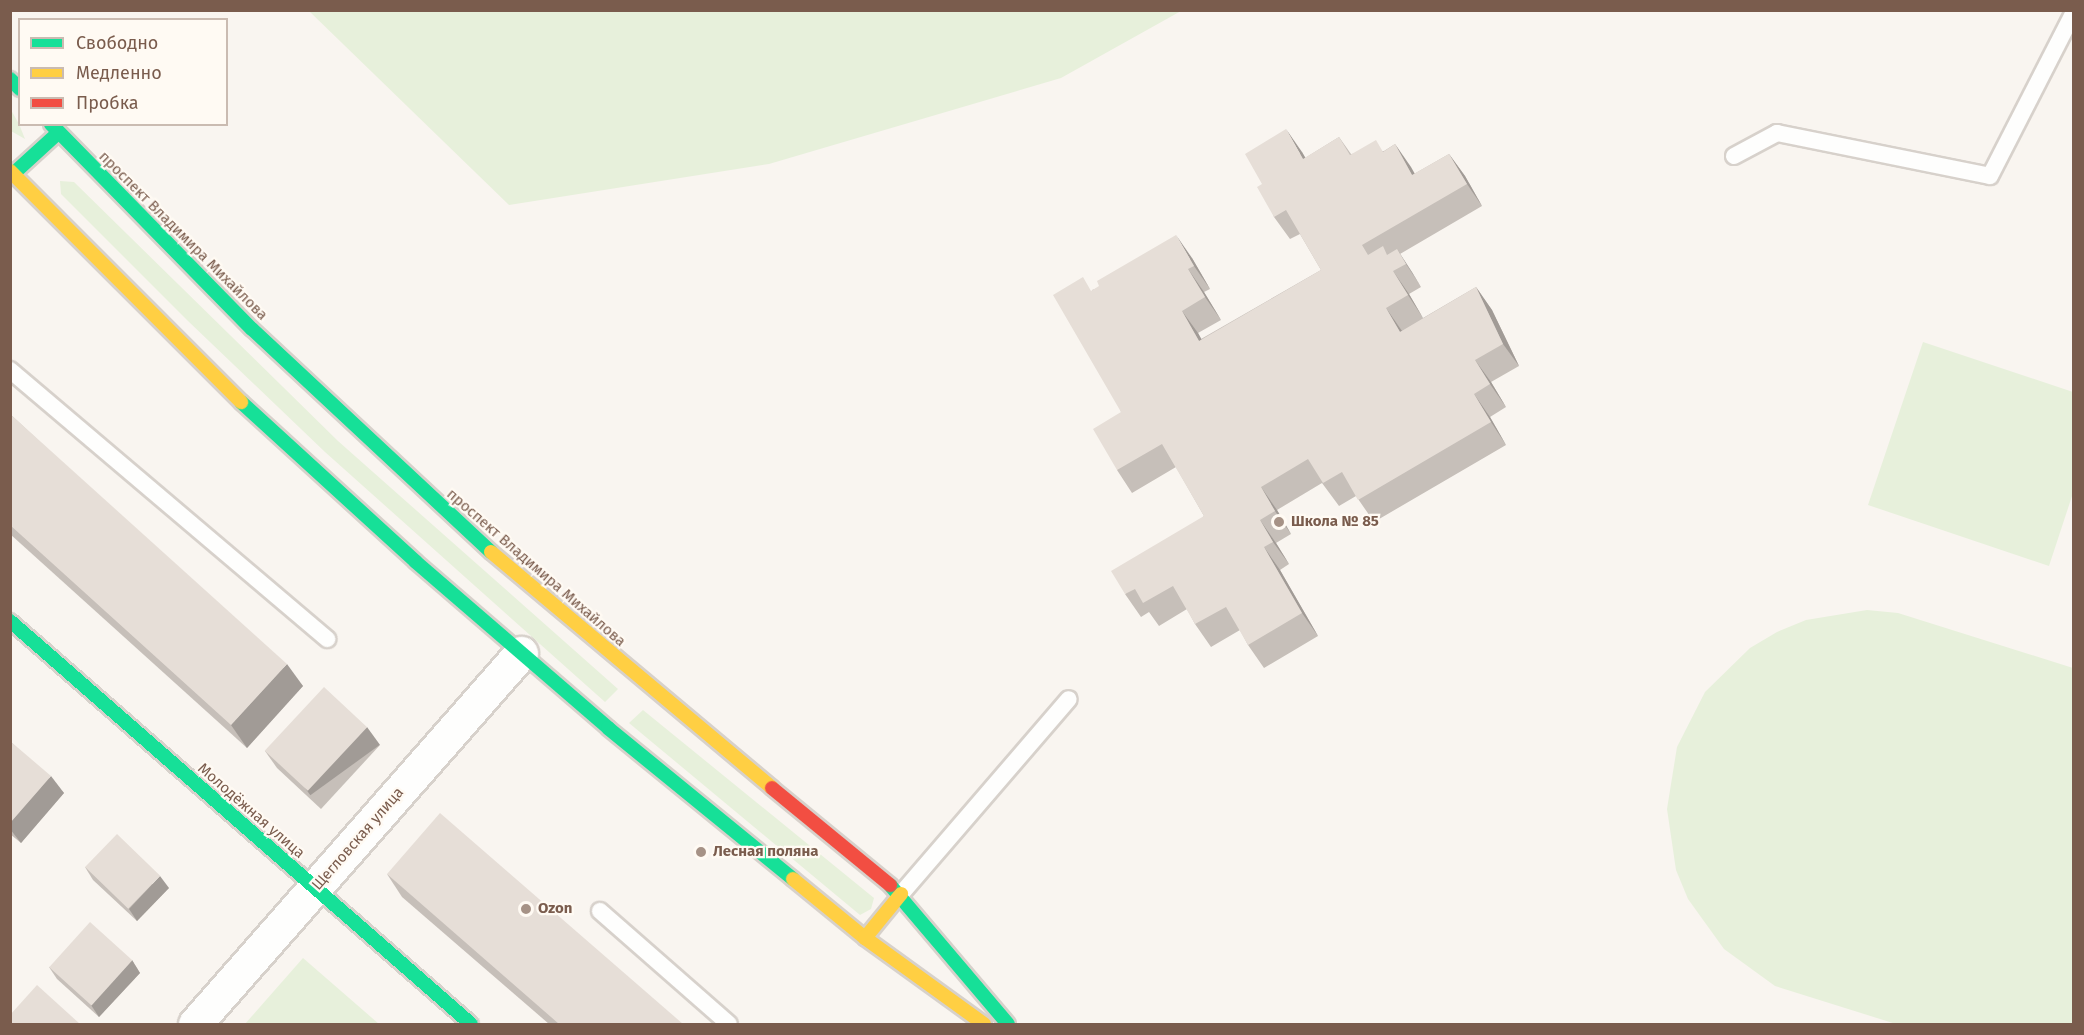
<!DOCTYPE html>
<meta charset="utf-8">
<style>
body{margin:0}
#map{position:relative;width:2084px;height:1035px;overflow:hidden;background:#f9f5f0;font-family:"Fira Sans",sans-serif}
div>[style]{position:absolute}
.green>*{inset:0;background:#e7f0db}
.roads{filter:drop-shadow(2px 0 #d7d1cb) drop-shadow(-2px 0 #d7d1cb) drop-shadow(0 2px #d7d1cb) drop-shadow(0 -2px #d7d1cb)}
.lane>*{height:16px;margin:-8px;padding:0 8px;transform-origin:8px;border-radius:8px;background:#fefefd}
.street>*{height:33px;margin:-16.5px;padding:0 16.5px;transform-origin:16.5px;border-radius:16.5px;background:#fefefd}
.fast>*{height:14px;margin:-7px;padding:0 7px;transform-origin:7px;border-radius:7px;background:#16e098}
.slow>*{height:14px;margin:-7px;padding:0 7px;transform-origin:7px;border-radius:7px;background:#ffcf43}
.jam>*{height:14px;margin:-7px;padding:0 7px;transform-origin:7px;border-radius:7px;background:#f24e42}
.wall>*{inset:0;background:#c6bfb9}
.shaded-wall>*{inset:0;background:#a19b96;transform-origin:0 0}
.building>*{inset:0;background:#e6ded7;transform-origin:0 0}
.dots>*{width:16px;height:16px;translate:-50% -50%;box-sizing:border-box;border:3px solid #fffaf3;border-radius:50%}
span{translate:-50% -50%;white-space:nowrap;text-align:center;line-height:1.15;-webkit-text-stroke:4.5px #fffaf3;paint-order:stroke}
.street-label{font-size:15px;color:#7a5c4d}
.poi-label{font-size:15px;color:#7a5c4d;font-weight:700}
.left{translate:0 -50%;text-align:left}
.frame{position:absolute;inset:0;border:12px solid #7a5c4d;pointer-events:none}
.legend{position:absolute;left:18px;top:18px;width:210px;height:108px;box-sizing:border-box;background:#fffaf3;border:2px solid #cabbb1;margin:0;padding:8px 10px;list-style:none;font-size:18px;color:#7a5c4d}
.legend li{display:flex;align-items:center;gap:12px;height:30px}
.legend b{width:30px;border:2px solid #cabbb1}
</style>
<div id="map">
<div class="green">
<i style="clip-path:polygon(309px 11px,1181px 11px,1061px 78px,769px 164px,509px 205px)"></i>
<i style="clip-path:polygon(11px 110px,19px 124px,25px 139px,11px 131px)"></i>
<i style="clip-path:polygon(60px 181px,74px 182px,338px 441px,618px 689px,605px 702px,325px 452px,188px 321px,61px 194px)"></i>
<i style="clip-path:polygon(1923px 342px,2073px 392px,2073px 493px,2049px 566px,1868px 505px)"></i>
<i style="clip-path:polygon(1867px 610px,1898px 613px,2073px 668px,2073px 1024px,1896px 1024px,1775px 986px,1724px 949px,1688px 899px,1676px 870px,1667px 809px,1677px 747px,1705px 692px,1750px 648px,1777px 632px,1806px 620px)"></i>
<i style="clip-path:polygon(643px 710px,874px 898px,871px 909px,860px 915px,629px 723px)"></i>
<i style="clip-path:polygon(303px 958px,379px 1024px,245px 1024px)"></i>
</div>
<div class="roads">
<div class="lane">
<i style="left:1734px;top:156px;width:49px;rotate:-28.1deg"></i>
<i style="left:1777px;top:133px;width:217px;rotate:11.4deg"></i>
<i style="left:1990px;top:176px;width:184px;rotate:-62.9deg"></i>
<i style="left:10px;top:370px;width:416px;rotate:40.3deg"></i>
<i style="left:901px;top:894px;width:257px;rotate:-49.3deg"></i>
<i style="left:600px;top:911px;width:171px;rotate:41.2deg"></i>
</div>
<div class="street">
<i style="left:195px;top:1024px;width:494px;rotate:-48.7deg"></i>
</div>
<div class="fast">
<i style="left:10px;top:79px;width:14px;rotate:45deg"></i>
<i style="left:51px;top:124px;width:287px;rotate:45.6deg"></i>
<i style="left:252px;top:329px;width:327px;rotate:43deg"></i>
<i style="left:13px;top:174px;width:61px;rotate:-42.3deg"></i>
<i style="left:241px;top:402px;width:237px;rotate:42.4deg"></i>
<i style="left:416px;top:562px;width:254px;rotate:40.8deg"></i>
<i style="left:608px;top:728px;width:239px;rotate:39.2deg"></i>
<i style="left:10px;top:621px;width:612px;rotate:41.16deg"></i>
<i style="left:890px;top:885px;width:182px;rotate:49.7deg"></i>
</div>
<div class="slow">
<i style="left:10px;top:171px;width:327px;rotate:45deg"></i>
<i style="left:491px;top:552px;width:367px;rotate:40deg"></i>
<i style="left:793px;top:879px;width:93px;rotate:39.3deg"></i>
<i style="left:865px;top:938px;width:147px;rotate:35.9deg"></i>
<i style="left:865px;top:938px;width:57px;rotate:-50.7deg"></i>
</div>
<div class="jam">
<i style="left:772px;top:788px;width:153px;rotate:39.4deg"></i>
</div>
</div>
<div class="wall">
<i style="clip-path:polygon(1339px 137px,1351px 154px,1384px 151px,1395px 144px,1414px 174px,1449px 154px,1465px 176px,1482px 206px,1400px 254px,1421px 287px,1409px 294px,1423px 318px,1476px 287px,1492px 310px,1519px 366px,1491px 382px,1506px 407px,1490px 417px,1506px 445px,1374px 522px,1356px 496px,1339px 506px,1322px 483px,1277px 510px,1291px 534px,1276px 543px,1289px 564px,1280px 570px,1318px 636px,1264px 668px,1248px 645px,1240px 630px,1211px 647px,1195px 624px,1187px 609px,1159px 626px,1149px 612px,1141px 617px,1125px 594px,1204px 516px,1176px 467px,1132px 493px,1117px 470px,1121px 412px,1092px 290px,1192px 258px,1210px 289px,1204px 292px,1221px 320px,1198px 333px,1201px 339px,1321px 270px,1300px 234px,1290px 239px,1274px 217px,1262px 184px,1302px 152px,1305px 158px)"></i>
<i style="clip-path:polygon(10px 414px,303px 686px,247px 748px,10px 534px)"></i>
<i style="clip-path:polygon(10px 741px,64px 793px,21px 843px,10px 834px)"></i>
<i style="clip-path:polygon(380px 745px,321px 809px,277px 768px,265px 751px)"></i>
<i style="clip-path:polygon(85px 867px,169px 888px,137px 921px,93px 880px)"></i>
<i style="clip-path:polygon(387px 874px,683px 1024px,549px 1024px,402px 897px)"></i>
<i style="clip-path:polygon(132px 960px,140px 973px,99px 1017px,57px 979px,49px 967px)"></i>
</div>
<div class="shaded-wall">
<i style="clip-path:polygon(1286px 129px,1302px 152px,1319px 181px,1303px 159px)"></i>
<i style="clip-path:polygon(1395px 144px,1411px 167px,1428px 197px,1412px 175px)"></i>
<i style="clip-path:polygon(1449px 154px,1465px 176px,1482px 206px,1467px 184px)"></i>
<i style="clip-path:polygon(1176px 235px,1192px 258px,1210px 289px,1194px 266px)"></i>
<i style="clip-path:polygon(1397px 249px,1412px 272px,1421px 287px,1406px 264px)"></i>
<i style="clip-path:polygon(1188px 269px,1204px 292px,1221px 320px,1205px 297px)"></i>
<i style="clip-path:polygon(1393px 271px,1409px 294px,1423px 318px,1408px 295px)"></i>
<i style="clip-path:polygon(1476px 287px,1492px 310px,1519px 366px,1503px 344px)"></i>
<i style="clip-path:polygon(1386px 308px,1402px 331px,1400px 332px)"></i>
<i style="clip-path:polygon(1182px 311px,1198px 333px,1215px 363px,1199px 341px)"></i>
<i style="clip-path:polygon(1475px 360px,1491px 382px,1506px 407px,1490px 384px)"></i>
<i style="clip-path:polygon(1474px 394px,1490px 417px,1506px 445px,1491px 422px)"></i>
<i style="clip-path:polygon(1261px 487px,1277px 510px,1291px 534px,1275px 511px)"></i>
<i style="clip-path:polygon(1260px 520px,1276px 543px,1289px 564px,1273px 542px)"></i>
<i style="clip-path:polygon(1264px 547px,1280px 570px,1318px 636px,1302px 613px)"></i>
<i style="clip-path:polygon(287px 664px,303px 686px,247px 748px,231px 725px)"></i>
<i style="left:367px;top:727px;width:22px;height:86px;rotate:54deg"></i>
<i style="clip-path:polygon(51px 776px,64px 793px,21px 843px,10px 829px,10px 823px)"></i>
<i style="clip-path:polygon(160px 876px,169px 888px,137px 921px,129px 909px)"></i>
<i style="clip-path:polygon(132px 960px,140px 973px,99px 1017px,91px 1005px)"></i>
</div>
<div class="building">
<i style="clip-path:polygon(1286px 129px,1303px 159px,1339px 137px,1350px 155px,1376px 140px,1383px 152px,1395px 144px,1412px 175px,1449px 154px,1467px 184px,1362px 245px,1368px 255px,1383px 246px,1387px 255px,1397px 249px,1406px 264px,1393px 271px,1408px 295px,1386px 308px,1400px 332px,1476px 287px,1503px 344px,1475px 360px,1490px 384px,1474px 394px,1491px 422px,1358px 500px,1342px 472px,1323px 483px,1308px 459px,1261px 487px,1275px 511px,1260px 520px,1273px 542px,1264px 547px,1302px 613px,1248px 645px,1226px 607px,1195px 624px,1173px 586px,1143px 603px,1135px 589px,1125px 594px,1111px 571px,1204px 516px,1162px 444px,1117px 470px,1093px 429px,1121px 412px,1053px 295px,1083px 277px,1091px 291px,1099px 286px,1097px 281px,1176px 235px,1194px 266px,1188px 269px,1205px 297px,1182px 311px,1199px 341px,1321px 270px,1286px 210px,1274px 217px,1257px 187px,1262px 184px,1245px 154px)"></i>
<i style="clip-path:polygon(10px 414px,287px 664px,231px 725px,10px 525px)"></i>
<i style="left:324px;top:687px;width:59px;height:87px;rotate:43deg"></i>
<i style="clip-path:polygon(10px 741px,51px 776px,10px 823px)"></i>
<i style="clip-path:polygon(440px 813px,683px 1024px,559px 1024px,387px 874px)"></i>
<i style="left:117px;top:834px;width:60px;height:46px;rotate:44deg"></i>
<i style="left:90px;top:922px;width:57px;height:61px;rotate:42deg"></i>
<i style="clip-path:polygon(37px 985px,80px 1024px,10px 1024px,10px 1015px)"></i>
</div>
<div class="dots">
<i style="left:1279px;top:522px;background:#a69286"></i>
<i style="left:701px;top:852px;background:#a69286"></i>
<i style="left:526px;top:909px;background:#a69286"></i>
</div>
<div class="street-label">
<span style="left:183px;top:236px;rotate:45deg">проспект Владимира Михайлова</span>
<span style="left:536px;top:568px;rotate:41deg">проспект Владимира Михайлова</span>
<span style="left:251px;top:811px;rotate:41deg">Молодёжная улица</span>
<span style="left:358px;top:839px;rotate:-49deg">Щегловская улица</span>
</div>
<div class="poi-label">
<span class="left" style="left:1291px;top:522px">Школа № 85</span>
<span class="left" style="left:713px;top:852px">Лесная поляна</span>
<span class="left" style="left:538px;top:909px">Ozon</span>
</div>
<div class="frame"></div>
<ul class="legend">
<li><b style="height:8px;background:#16e098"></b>Свободно</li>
<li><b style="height:8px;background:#ffcf43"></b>Медленно</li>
<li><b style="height:8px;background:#f24e42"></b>Пробка</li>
</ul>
</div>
